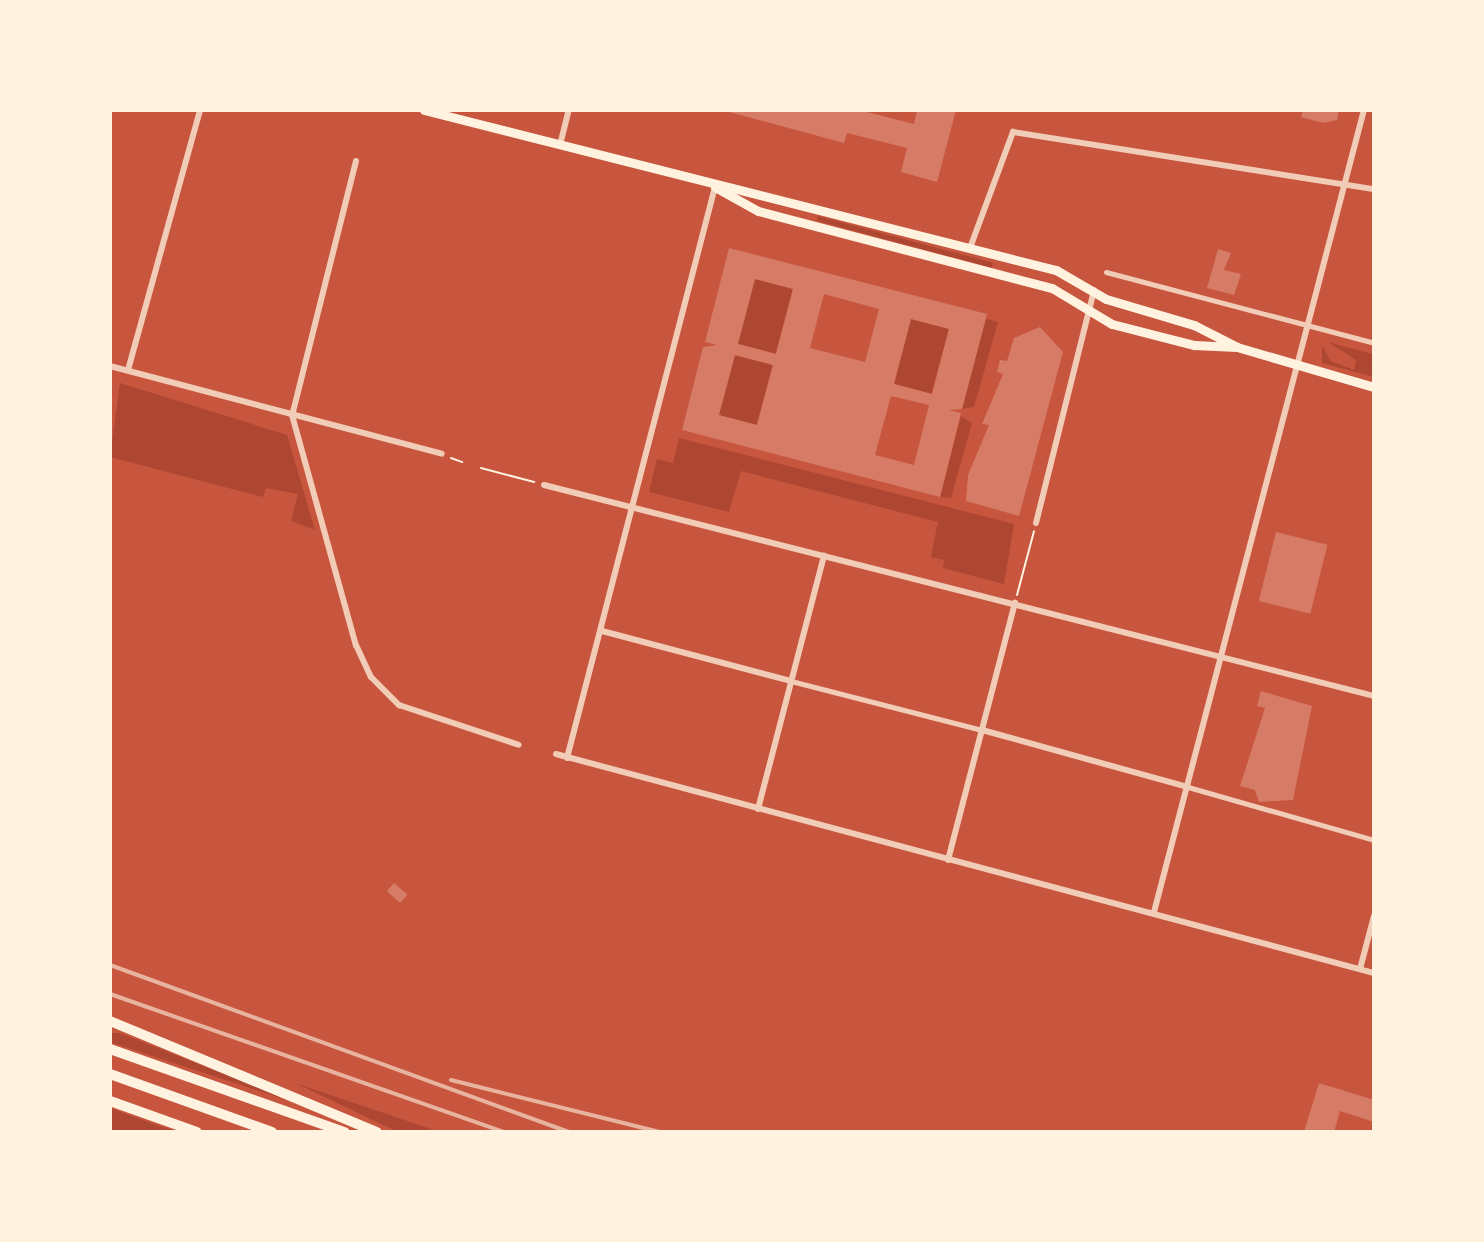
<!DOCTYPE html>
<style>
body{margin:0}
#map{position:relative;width:1484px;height:1242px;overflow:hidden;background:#c8553d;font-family:Quicksand,sans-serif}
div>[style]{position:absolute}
.green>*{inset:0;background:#ae4732;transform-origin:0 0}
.building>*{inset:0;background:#d67c66;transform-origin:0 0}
.path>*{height:2px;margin:-1px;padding:0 1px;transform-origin:1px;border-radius:1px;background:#fff3e0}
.pedestrian>*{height:5px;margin:-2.5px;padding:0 2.5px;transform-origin:2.5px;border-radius:2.5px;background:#f1ccb7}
.minor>*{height:6px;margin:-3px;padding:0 3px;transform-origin:3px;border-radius:3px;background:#f1ccb7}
.secondary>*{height:9px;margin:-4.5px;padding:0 4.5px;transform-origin:4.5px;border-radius:4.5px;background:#fff3e0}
.trunk>*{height:10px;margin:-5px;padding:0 5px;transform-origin:5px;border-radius:5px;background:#fff3e0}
.rail>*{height:4px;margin:-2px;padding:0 2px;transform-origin:2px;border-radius:2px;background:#e9b49f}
span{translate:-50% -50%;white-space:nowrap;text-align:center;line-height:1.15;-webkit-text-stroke:8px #fff3e0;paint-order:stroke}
.frame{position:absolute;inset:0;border:112px solid #fff3e0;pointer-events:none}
</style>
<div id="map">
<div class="green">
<i style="left:818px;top:216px;width:181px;height:5px;rotate:15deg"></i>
<i style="left:755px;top:279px;width:39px;height:67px;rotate:15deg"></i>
<i style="left:911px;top:319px;width:39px;height:67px;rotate:15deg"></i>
<i style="clip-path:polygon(986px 319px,998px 322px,974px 407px,962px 409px)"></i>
<i style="clip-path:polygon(1328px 342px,1372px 354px,1374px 377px,1322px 363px,1322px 346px,1331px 361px,1354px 370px,1356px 360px)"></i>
<i style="left:735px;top:355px;width:39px;height:62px;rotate:15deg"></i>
<i style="clip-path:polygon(120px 383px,287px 435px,315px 530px,291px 521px,298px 494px,266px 488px,263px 497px,110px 457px)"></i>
<i style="clip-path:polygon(961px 416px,972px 423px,951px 498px,940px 497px)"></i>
<i style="clip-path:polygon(679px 438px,1014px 524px,1004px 584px,943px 568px,944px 560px,931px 557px,938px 522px,741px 471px,729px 512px,649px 492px,657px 459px,673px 463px)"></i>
<i style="clip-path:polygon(110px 1033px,120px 1033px,299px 1104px,110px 1042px)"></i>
<i style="clip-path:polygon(295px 1083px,440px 1132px,398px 1132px)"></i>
<i style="clip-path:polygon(110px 1108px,159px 1126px,178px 1132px,110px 1132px)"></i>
</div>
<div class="building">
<i style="clip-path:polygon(722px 110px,859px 110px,914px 124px,917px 110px,956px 110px,937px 182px,901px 172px,907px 148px,847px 133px,844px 143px)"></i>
<i style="clip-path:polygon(1303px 110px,1339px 110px,1337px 120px,1323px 123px,1301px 117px)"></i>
<i style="clip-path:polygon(evenodd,729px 248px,987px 314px,962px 409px,949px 410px,961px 413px,940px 497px,682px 430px,703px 347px,717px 345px,705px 342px,729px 248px,755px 279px,793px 289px,776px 354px,738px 344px,755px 279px,729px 248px,824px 294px,879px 309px,865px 362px,810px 348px,824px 294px,729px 248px,911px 319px,949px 329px,932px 394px,894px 384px,911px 319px,729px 248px,735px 355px,773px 365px,757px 425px,719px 415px,735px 355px,729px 248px,891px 396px,929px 405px,914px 465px,875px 455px,891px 396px)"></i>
<i style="clip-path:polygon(1218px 249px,1231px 253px,1224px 270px,1241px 274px,1234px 295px,1207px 288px)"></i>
<i style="clip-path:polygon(1040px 327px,1063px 352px,1019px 516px,966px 501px,968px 475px,989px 425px,982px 424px,1003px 374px,997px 372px,1000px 360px,1007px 361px,1014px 338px)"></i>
<i style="left:1276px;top:532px;width:53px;height:71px;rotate:14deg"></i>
<i style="clip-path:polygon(1261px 691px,1312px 706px,1293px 800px,1259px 802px,1255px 790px,1240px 786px,1265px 708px,1257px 706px)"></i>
<i style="left:394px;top:883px;width:18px;height:11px;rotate:41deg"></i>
<i style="clip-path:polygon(1319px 1083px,1374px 1100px,1374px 1122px,1340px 1111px,1334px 1132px,1304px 1132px)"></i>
</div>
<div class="path">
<i style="left:451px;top:458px;width:12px;rotate:20deg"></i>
<i style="left:481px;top:468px;width:55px;rotate:14.8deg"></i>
<i style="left:1017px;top:595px;width:66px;rotate:-75.1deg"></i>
</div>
<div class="pedestrian">
<i style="left:1106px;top:272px;width:277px;rotate:14.8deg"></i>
<i style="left:791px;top:681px;width:197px;rotate:14.4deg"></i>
<i style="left:1188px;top:787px;width:193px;rotate:15.9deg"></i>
</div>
<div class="minor">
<i style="left:560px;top:145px;width:36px;rotate:-76deg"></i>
<i style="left:356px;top:161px;width:262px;rotate:104.1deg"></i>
<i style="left:292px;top:415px;width:239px;rotate:74.5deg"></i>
<i style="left:356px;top:645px;width:35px;rotate:65deg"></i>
<i style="left:371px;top:677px;width:40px;rotate:45deg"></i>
<i style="left:399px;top:705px;width:126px;rotate:18.4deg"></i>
<i style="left:970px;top:248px;width:124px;rotate:-69.7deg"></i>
<i style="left:1013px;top:132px;width:365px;rotate:9deg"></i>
<i style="left:110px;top:366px;width:343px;rotate:14.8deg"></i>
<i style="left:128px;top:370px;width:270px;rotate:-74.5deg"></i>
<i style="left:544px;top:485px;width:856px;rotate:14.26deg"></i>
<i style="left:1036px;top:523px;width:240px;rotate:-76deg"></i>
<i style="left:602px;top:631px;width:196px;rotate:14.8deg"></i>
<i style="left:982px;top:730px;width:214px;rotate:15.5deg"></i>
<i style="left:556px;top:754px;width:847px;rotate:14.99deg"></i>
<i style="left:567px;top:758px;width:590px;rotate:-75.47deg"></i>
<i style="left:758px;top:809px;width:262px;rotate:-75.4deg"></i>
<i style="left:948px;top:860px;width:266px;rotate:-75.4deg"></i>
<i style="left:1154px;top:912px;width:829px;rotate:-75.33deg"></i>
<i style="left:1360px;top:969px;width:55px;rotate:-75.2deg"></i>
</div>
<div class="secondary">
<i style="left:424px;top:110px;width:652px;rotate:14.21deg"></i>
<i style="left:1056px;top:270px;width:58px;rotate:30.1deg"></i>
<i style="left:1106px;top:299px;width:92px;rotate:16.5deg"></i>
<i style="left:1194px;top:325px;width:48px;rotate:27.1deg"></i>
<i style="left:715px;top:187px;width:49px;rotate:29.2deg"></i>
<i style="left:758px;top:211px;width:304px;rotate:14.7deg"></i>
<i style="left:1052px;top:288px;width:70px;rotate:31deg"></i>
<i style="left:1112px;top:324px;width:85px;rotate:14.4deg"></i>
<i style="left:1194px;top:345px;width:43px;rotate:2.7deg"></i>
<i style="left:1237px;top:347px;width:143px;rotate:16.3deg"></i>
</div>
<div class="trunk">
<i style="left:110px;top:1021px;width:289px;rotate:22.6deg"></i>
<i style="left:110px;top:1049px;width:249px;rotate:19.5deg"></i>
<i style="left:110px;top:1074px;width:172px;rotate:19.7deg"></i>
<i style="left:110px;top:1101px;width:92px;rotate:19.6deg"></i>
</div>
<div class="rail">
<i style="left:110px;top:965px;width:489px;rotate:20deg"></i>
<i style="left:110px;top:994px;width:417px;rotate:19.3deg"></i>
<i style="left:451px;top:1080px;width:215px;rotate:14deg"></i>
</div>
<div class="frame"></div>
</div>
